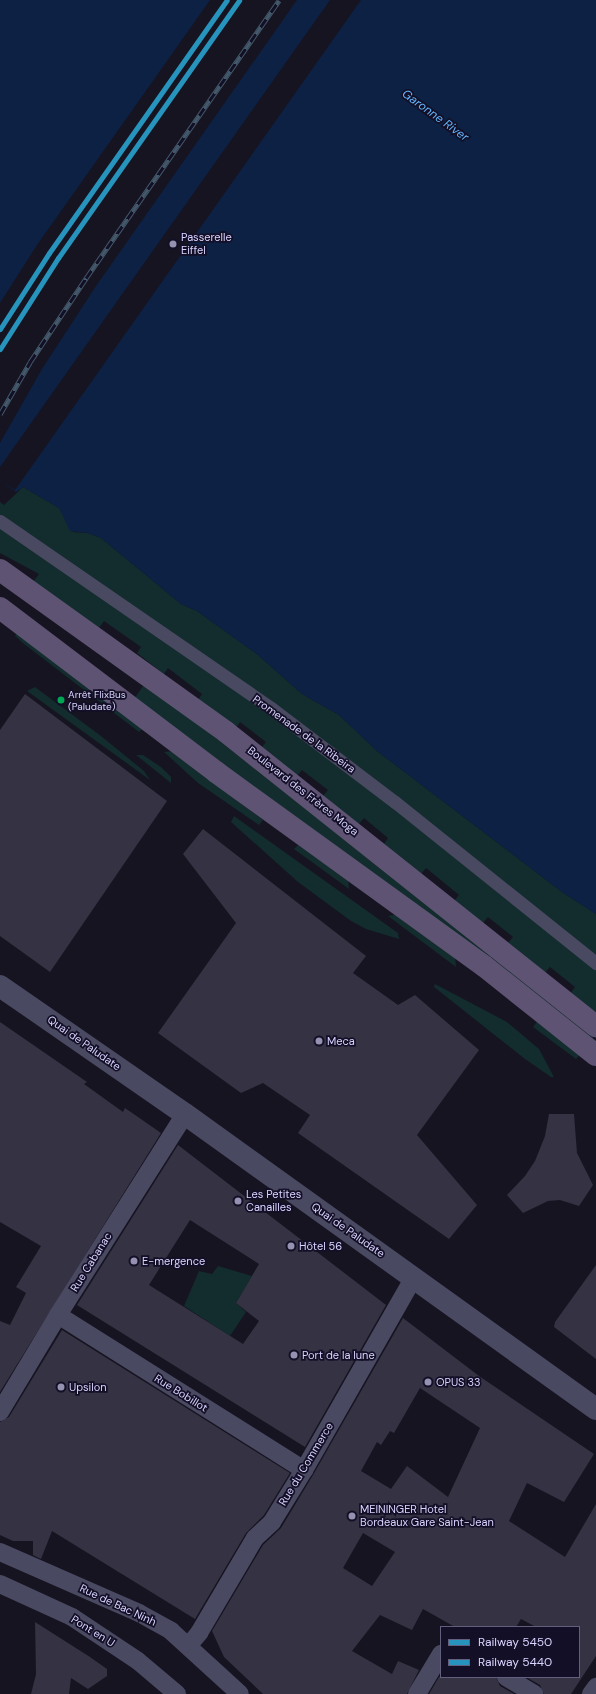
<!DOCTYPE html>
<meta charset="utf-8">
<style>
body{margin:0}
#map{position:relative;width:596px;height:1694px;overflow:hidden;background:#161421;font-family:"DM Sans",sans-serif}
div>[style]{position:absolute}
.green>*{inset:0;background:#132c2d}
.water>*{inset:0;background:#0d2144}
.pier>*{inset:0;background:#161421}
.building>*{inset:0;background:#343243}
.pedestrian>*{height:13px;margin:-6.5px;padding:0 6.5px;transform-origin:6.5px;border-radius:6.5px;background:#4a4962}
.minor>*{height:18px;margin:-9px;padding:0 9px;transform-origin:9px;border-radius:9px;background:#4a4962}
.tertiary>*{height:22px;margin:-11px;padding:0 11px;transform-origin:11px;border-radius:11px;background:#4a4962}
.primary>*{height:22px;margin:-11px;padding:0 11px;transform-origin:11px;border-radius:11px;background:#5e5373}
.rail>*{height:4.5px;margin-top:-2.25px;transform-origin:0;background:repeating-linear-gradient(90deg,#130f26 0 9px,#43596b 0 18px);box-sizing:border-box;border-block:1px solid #43596b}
.rail-1>*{height:5px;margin:-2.5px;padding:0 2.5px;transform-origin:2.5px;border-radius:2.5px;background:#2694bd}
.rail-2>*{height:5px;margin:-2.5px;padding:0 2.5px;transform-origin:2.5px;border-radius:2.5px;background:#2694bd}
.dots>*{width:11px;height:11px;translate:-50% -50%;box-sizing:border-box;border:2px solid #130f26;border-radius:50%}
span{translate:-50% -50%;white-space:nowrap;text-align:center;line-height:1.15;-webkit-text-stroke:3.5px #130f26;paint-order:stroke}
.bus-label{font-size:10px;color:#d9d4ff}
.left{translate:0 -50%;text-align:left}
.poi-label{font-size:11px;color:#d9d4ff}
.street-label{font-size:11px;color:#d9d4ff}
.water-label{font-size:12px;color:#62b6ff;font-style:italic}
.legend{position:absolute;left:440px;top:1626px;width:140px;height:52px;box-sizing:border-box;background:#130f26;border:1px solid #625e7d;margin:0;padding:5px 7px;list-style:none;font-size:12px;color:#d9d4ff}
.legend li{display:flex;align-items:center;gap:8px;height:20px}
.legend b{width:20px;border:1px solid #625e7d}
</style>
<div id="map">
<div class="green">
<i style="clip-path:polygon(23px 487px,59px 508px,73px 532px,88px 533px,101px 538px,181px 604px,197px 611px,258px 655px,302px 694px,339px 715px,377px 751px,562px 892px,596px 914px,596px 1015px,570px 994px,575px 987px,550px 967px,544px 974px,507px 944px,513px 937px,488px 917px,482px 924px,454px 901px,459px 895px,442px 881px,426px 868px,421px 874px,384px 844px,388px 838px,364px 818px,359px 824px,323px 796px,328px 790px,302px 770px,297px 776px,261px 748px,266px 742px,240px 722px,235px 729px,198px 700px,202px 694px,168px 668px,164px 674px,137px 653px,141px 647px,104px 621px,99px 628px,33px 582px,39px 574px,0 553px,0 502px,4px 505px)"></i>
<i style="clip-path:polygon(18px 631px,145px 727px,139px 732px,24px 644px,15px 636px)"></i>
<i style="clip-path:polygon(143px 686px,154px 689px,594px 1036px,591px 1040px,134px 699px)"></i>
<i style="clip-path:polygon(35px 687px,101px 736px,144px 771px,150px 780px,27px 691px)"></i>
<i style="clip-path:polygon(173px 751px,263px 820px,259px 825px,198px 783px,164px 752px)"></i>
<i style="clip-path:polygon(136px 755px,143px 755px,161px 767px,171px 777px,171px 783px)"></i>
<i style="clip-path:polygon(234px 816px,398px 933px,399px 939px,366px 929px,351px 921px,298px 882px,231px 822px)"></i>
<i style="clip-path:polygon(298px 845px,348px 879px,349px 889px,294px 849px)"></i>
<i style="clip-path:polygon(399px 914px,455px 956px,456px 967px,388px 916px)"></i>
<i style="clip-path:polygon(435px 984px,507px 1022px,539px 1049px,554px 1077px,551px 1077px,525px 1059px,434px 987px)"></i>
<i style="clip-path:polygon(539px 1019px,581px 1054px,576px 1059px,533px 1027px)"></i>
<i style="clip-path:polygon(218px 1266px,252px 1276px,236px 1303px,246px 1312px,230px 1336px,184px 1306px,199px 1271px,212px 1274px)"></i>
</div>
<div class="water">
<i style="clip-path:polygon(0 0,596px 0,596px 914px,562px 892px,377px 751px,339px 715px,302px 694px,258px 655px,197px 611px,181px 604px,101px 538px,88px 533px,70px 531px,59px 508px,23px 487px,16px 492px,0 480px)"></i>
</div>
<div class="pier">
<i style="clip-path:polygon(210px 0,297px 0,96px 286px,42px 369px,0 443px,0 303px,37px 245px)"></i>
<i style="clip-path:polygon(330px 0,361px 0,15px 490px,0 480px,0 467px)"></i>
</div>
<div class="building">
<i style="clip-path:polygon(25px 694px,167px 801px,50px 972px,0 936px,0 730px)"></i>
<i style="clip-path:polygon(203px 829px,366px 956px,353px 973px,398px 1005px,415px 995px,479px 1050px,417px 1135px,477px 1205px,449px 1239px,298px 1133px,310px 1115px,263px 1083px,241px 1093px,158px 1033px,236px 923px,183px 854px)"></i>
<i style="clip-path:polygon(0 1022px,87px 1082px,84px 1084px,123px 1112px,125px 1108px,161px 1133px,0 1392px,0 1321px,10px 1325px,26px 1293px,16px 1287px,41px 1246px,0 1222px)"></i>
<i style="clip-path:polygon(549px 1114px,574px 1114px,577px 1153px,593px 1185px,579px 1206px,560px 1200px,548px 1201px,523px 1213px,507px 1195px,525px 1176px,535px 1161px,545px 1136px)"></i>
<i style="clip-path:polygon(evenodd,178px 1145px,386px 1305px,305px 1447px,77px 1305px,178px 1145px,190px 1220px,259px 1264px,236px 1303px,259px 1321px,243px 1344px,149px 1285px,190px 1220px)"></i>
<i style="clip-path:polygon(596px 1265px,596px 1359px,554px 1327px,555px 1322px)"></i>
<i style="clip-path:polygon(evenodd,403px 1318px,479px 1376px,594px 1454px,564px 1502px,527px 1483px,509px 1521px,565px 1557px,596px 1504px,596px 1656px,571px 1694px,544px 1694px,540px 1685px,526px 1677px,579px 1677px,579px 1627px,536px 1627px,521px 1619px,516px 1627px,455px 1627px,423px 1609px,412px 1630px,380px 1615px,352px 1651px,392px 1674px,398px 1661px,419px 1670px,407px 1694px,263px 1694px,224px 1657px,212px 1631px,263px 1545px,281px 1528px,313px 1475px,403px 1318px,420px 1388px,480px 1428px,448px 1497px,407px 1466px,391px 1489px,361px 1471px,377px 1442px,381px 1445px,390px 1431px,394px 1433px,420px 1388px,403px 1318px,363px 1533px,395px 1552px,372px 1586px,343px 1568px,363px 1533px)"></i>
<i style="clip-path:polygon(62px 1330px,290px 1473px,264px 1515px,246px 1533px,195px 1619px,52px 1531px,41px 1559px,33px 1555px,33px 1541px,13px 1541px,0 1535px,0 1422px,9px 1417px)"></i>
<i style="clip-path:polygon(35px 1622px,90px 1657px,107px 1669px,107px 1676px,88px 1689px,71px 1678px,69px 1694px,31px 1694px,36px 1674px)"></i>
<i style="clip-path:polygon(439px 1677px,496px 1677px,500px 1686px,514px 1694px,429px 1694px)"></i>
</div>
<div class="pedestrian">
<i style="left:0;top:521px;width:329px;rotate:34.6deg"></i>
<i style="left:271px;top:708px;width:156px;rotate:37.2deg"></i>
<i style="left:395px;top:802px;width:258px;rotate:38.7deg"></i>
</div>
<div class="minor">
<i style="left:58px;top:1315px;width:291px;rotate:32.2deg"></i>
<i style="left:0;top:1412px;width:113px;rotate:-59.1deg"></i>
<i style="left:58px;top:1315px;width:238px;rotate:-57.7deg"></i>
<i style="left:0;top:1552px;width:152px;rotate:23.7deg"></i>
<i style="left:139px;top:1613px;width:37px;rotate:29deg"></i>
<i style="left:171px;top:1631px;width:93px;rotate:42.4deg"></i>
<i style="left:0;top:1584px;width:79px;rotate:24.6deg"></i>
<i style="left:72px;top:1617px;width:79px;rotate:33.7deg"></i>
<i style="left:138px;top:1661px;width:51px;rotate:40.2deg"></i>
<i style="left:189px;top:1645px;width:16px;rotate:-50deg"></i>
<i style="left:199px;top:1633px;width:110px;rotate:-59.5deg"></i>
<i style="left:255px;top:1538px;width:23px;rotate:-43deg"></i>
<i style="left:272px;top:1522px;width:61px;rotate:-58.4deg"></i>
<i style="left:304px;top:1470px;width:222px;rotate:-60.3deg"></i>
<i style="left:506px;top:1677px;width:33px;rotate:31deg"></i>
<i style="left:417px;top:1694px;width:47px;rotate:-59deg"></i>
<i style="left:591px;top:1694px;width:9px;rotate:-54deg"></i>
</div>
<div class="tertiary">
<i style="left:0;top:986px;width:225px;rotate:34.7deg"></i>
<i style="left:185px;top:1114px;width:506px;rotate:35.67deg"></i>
</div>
<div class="primary">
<i style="left:0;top:570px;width:278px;rotate:35.6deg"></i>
<i style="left:226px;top:732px;width:473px;rotate:38.5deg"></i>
<i style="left:0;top:608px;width:271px;rotate:37.2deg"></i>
<i style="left:216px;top:772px;width:331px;rotate:35.9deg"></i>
<i style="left:484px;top:966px;width:143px;rotate:38.5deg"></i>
</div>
<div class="rail">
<i style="left:0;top:414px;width:60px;rotate:-60deg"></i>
<i style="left:30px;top:362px;width:101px;rotate:-56.3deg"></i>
<i style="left:86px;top:278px;width:338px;rotate:-55.2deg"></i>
</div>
<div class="rail-1">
<i style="left:0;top:349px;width:108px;rotate:-57.5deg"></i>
<i style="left:58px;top:258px;width:315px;rotate:-54.9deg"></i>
</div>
<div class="rail-2">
<i style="left:0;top:329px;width:90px;rotate:-57.2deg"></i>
<i style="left:49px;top:253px;width:309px;rotate:-54.9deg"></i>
</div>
<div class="dots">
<i style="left:173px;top:244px;background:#9591b1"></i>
<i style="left:61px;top:700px;background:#00a651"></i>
<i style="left:319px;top:1041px;background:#9591b1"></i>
<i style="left:238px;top:1201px;background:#9591b1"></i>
<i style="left:291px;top:1246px;background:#9591b1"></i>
<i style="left:134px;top:1261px;background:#9591b1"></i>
<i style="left:294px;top:1355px;background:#9591b1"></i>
<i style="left:428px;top:1382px;background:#9591b1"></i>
<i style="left:61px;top:1387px;background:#9591b1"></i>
<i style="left:352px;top:1516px;background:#9591b1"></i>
</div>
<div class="bus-label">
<span class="left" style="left:68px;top:700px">Arrêt FlixBus<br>(Paludate)</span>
</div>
<div class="poi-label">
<span class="left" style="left:181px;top:244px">Passerelle<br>Eiffel</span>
<span class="left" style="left:327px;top:1041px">Meca</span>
<span class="left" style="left:246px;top:1201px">Les Petites<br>Canailles</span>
<span class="left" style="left:299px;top:1246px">Hôtel 56</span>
<span class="left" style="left:142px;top:1261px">E-mergence</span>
<span class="left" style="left:302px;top:1355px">Port de la lune</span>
<span class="left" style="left:436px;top:1382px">OPUS 33</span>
<span class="left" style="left:69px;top:1387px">Upsilon</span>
<span class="left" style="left:360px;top:1516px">MEININGER Hotel<br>Bordeaux Gare Saint-Jean</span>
</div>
<div class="street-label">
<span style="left:304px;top:734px;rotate:36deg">Promenade de la Ribeira</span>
<span style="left:303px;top:791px;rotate:38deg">Boulevard des Frères Moga</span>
<span style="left:84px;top:1043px;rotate:35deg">Quai de Paludate</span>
<span style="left:348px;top:1230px;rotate:35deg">Quai de Paludate</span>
<span style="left:91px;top:1262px;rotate:-58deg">Rue Cabanac</span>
<span style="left:181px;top:1393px;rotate:32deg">Rue Bobillot</span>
<span style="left:306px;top:1464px;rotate:-59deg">Rue du Commerce</span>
<span style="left:118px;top:1605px;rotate:25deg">Rue de Bac Ninh</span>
<span style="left:93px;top:1631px;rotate:32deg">Pont en U</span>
</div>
<div class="water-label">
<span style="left:435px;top:116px;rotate:36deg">Garonne River</span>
</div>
<ul class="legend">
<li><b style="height:5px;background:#2694bd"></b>Railway 5450</li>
<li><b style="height:5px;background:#2694bd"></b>Railway 5440</li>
</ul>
</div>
